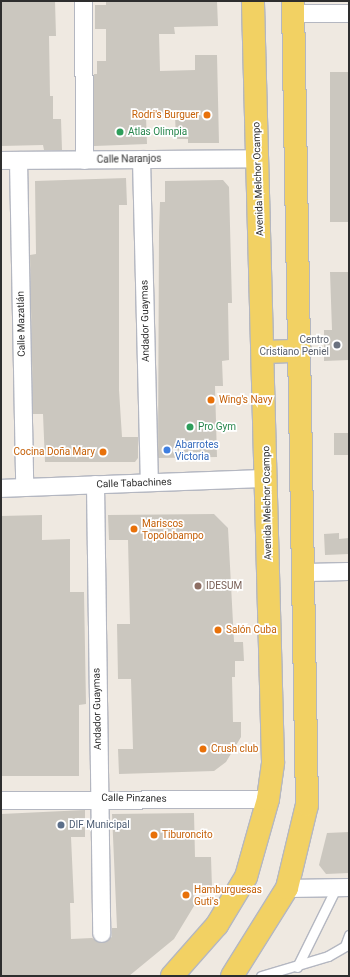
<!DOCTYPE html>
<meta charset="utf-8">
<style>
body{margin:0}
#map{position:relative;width:350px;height:977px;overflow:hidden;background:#efe9e1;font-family:Roboto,sans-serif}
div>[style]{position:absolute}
.building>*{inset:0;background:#cbc7bf;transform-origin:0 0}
.roads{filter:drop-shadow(1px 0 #b4b7c1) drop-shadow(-1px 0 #b4b7c1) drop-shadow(0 1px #b4b7c1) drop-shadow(0 -1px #b4b7c1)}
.service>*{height:9px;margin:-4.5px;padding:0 4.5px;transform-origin:4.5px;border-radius:4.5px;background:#fff}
.minor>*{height:17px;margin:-8.5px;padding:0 8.5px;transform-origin:8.5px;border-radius:8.5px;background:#fff}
.primary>*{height:22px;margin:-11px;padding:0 11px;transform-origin:11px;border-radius:11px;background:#f2d163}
.dots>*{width:11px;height:11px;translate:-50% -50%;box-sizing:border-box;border:2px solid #fff;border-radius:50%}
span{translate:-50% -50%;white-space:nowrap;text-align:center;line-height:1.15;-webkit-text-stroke:3.5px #fff;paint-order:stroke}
.food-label{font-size:10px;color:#c56008}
.right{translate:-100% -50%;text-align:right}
.left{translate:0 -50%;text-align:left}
.leisure-label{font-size:10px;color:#27864d}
.street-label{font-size:10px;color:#2e2e2e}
.worship-label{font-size:10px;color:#5b616d}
.shop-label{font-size:10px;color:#366cbe}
.education-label{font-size:10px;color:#785e54}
.service-label{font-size:10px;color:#4e5e75}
.frame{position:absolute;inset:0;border:2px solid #2e2e2e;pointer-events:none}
</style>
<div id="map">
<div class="building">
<i style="clip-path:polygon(1px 1px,55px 1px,56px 36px,49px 36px,50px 96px,53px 96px,53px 119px,61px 119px,62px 150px,44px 150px,43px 145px,1px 146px)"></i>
<i style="clip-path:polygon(106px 1px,217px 1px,218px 26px,174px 27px,175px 34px,159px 34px,160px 71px,195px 70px,195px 55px,217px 55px,219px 143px,188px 143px,188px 139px,176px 139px,175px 115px,146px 116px,147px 144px,94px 146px,94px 74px,97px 74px,97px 61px,106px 61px,106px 29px,95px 29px,95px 5px,106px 5px)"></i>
<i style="left:349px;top:72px;width:150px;height:19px;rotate:90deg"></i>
<i style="clip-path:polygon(126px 178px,127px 205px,119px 205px,119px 390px,122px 437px,138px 437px,138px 458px,135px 462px,45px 462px,43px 414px,33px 414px,30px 255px,36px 254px,35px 181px)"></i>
<i style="clip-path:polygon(223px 180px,229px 187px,232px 303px,228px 303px,229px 360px,222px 361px,223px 386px,215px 386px,217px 457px,158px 458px,159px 232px,160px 202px,165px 202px,165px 181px)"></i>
<i style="clip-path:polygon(330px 272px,349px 272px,349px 360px,324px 361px,324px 330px,332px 330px)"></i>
<i style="left:349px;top:433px;width:22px;height:15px;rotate:90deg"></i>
<i style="clip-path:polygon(214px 514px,228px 528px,234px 642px,243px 642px,244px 661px,235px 661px,235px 677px,232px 677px,233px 722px,241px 722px,241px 737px,226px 762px,214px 771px,119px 774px,118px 749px,133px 749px,131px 679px,118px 679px,117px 624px,130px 624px,128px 540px,109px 540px,108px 515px)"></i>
<i style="clip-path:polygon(42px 515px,42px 540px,70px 539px,70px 592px,84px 592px,86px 704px,79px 705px,79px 776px,1px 776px,1px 516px)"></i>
<i style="clip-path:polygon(339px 533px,339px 539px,349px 538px,349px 554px,325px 555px,324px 534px)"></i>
<i style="clip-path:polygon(85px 810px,85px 837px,71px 837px,74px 903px,70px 903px,71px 939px,92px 938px,102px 943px,112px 937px,112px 928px,117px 928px,112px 814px,194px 813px,195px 857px,211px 857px,212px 888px,193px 888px,194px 906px,174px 939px,129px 976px,1px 976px,1px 814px)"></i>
<i style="clip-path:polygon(349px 832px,349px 873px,326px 874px,319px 865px,327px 833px)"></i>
</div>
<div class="roads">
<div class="service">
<i style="left:297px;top:967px;width:88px;rotate:-63.7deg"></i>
<i style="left:261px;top:976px;width:70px;rotate:-16.6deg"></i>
<i style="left:328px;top:956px;width:20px;rotate:-30deg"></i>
<i style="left:345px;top:946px;width:12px;rotate:-70deg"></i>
</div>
<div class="minor">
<i style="left:83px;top:1px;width:159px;rotate:89.6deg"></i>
<i style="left:294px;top:13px;width:55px"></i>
<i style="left:141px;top:159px;width:323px;rotate:88.6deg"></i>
<i style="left:1px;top:160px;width:256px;rotate:-0.4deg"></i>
<i style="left:18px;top:160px;width:327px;rotate:88.9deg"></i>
<i style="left:95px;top:484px;width:449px;rotate:89.2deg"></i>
<i style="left:1px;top:488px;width:266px;rotate:-2.2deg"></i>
<i style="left:305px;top:572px;width:44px;rotate:-1.3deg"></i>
<i style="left:1px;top:800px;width:267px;rotate:-0.2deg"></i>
<i style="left:287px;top:888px;width:62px;rotate:-0.9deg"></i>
</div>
<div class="primary">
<i style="left:263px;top:352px;width:37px;rotate:-2deg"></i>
<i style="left:172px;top:976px;width:68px;rotate:-48.6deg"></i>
<i style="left:217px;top:925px;width:56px;rotate:-58.9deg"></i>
<i style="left:246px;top:877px;width:81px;rotate:-74.2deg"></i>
<i style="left:268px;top:799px;width:37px;rotate:-82deg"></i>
<i style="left:273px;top:762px;width:761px;rotate:-91.51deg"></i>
<i style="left:232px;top:976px;width:104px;rotate:-58deg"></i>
<i style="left:287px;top:888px;width:85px;rotate:-76.5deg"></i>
<i style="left:307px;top:805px;width:804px;rotate:-91deg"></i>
</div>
</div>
<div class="dots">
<i style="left:207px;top:115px;background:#e8710a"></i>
<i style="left:120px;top:132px;background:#2e9e5b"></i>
<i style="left:337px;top:345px;background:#6b7280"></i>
<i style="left:211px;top:400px;background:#e8710a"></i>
<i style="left:190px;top:427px;background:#2e9e5b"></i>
<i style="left:167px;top:450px;background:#3f7fe0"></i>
<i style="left:103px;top:452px;background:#e8710a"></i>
<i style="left:134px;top:529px;background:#e8710a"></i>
<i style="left:198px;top:586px;background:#8d6e63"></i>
<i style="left:218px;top:630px;background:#e8710a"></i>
<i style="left:203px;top:749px;background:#e8710a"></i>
<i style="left:61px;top:825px;background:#5c6f8a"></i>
<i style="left:154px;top:835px;background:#e8710a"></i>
<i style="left:186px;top:895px;background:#e8710a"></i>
</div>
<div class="food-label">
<span class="right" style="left:199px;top:115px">Rodri's Burguer</span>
<span class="left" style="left:219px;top:400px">Wing's Navy</span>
<span class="right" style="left:95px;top:452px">Cocina Doña Mary</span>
<span class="left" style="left:142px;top:529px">Mariscos<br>Topolobampo</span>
<span class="left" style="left:226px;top:630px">Salón Cuba</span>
<span class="left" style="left:211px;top:749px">Crush club</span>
<span class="left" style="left:162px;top:835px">Tiburoncito</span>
<span class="left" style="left:194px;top:895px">Hamburguesas<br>Guti's</span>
</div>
<div class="leisure-label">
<span class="left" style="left:128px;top:132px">Atlas Olimpia</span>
<span class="left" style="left:198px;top:427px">Pro Gym</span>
</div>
<div class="street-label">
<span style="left:129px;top:159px;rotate:-1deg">Calle Naranjos</span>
<span style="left:258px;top:179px;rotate:-92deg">Avenida Melchor Ocampo</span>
<span style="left:145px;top:321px;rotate:-91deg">Andador Guaymas</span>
<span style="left:21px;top:324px;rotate:-91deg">Calle Mazatlán</span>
<span style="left:134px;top:483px;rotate:-2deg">Calle Tabachines</span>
<span style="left:267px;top:503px;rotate:-91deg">Avenida Melchor Ocampo</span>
<span style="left:97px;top:709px;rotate:-91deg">Andador Guaymas</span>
<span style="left:134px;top:798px;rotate:1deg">Calle Pinzanes</span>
</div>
<div class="worship-label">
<span class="right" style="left:329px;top:345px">Centro<br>Cristiano Peniel</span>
</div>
<div class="shop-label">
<span class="left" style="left:175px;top:450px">Abarrotes<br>Victoria</span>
</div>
<div class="education-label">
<span class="left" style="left:206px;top:586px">IDESUM</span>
</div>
<div class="service-label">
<span class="left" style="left:69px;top:825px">DIF Municipal</span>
</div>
<div class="frame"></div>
</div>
